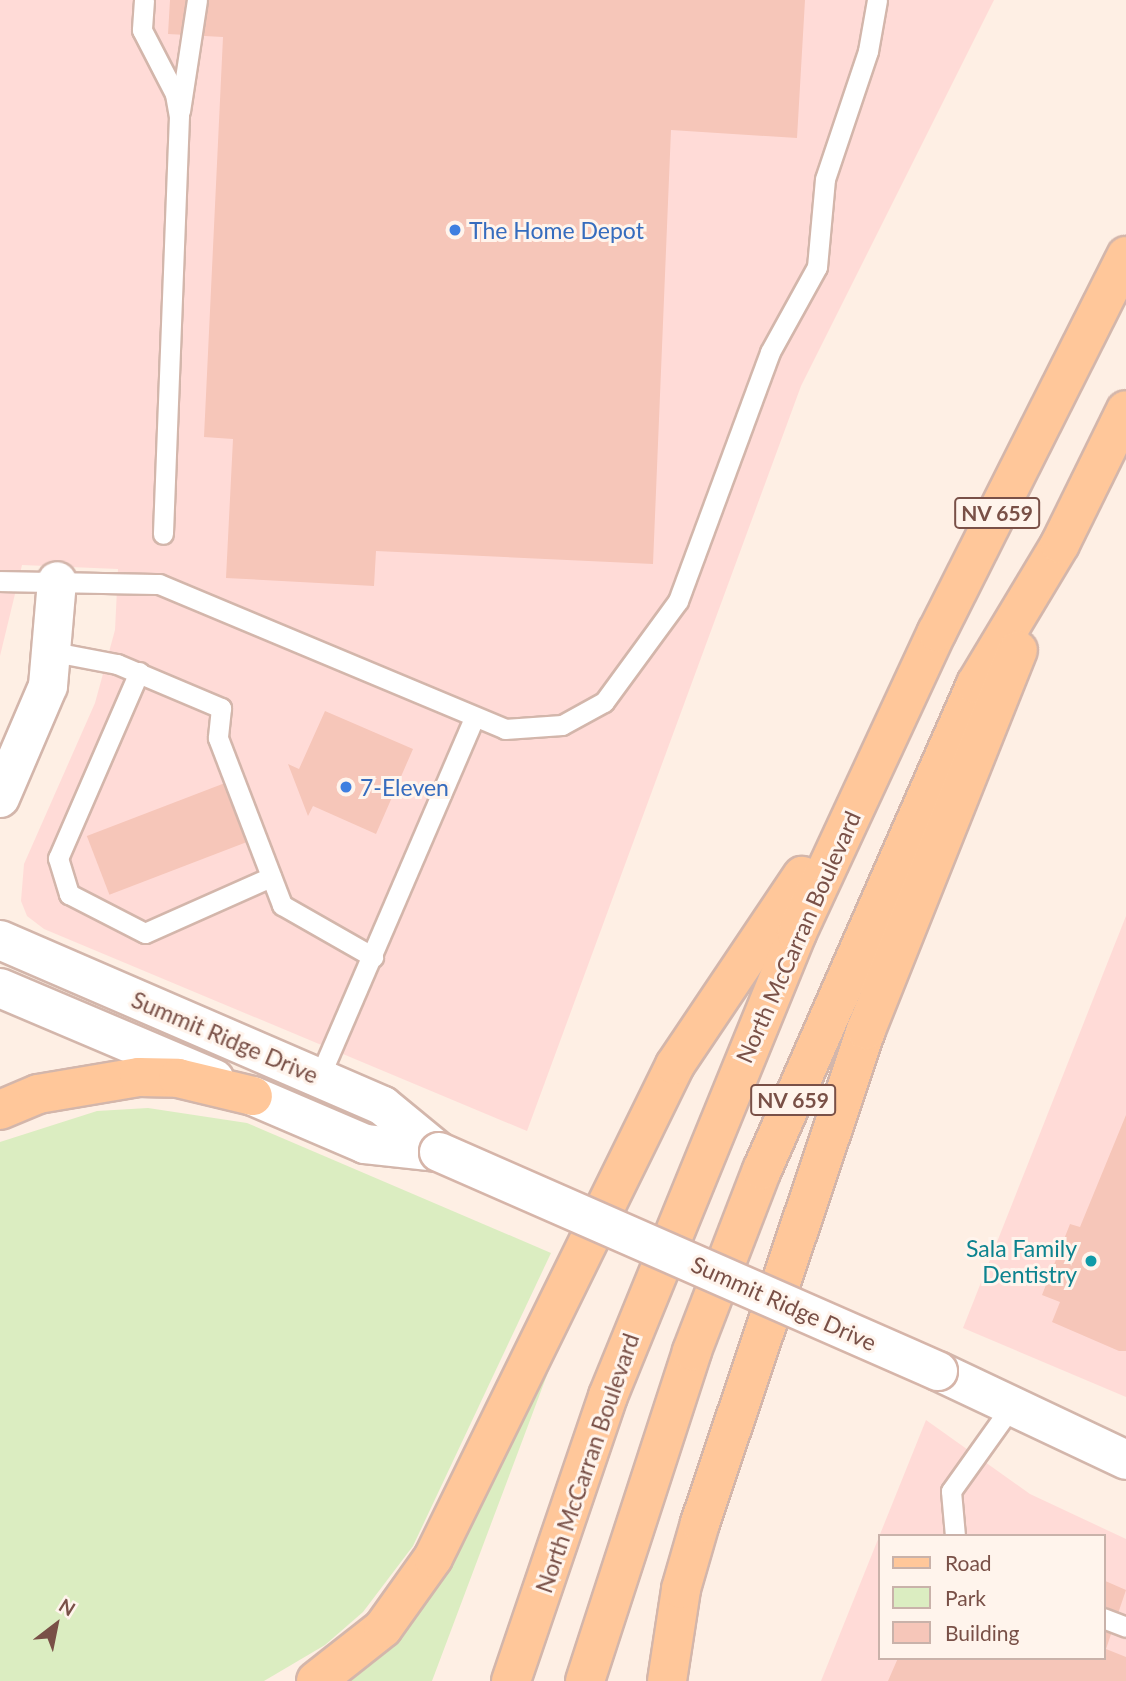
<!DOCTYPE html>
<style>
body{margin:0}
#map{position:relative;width:1126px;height:1681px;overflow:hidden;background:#feefe4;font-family:Lato,sans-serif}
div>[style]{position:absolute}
.commercial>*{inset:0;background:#ffdbd7}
.green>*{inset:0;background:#dbedc1}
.building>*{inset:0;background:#f6c6b9;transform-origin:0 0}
.roads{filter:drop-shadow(2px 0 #d3b6ab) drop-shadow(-2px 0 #d3b6ab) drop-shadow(0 2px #d3b6ab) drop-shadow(0 -2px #d3b6ab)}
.lane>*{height:19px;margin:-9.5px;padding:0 9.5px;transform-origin:9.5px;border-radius:9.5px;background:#fff}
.street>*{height:38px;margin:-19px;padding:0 19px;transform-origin:19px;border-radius:19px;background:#fff}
.secondary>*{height:38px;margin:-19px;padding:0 19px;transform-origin:19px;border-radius:19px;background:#fff}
.primary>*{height:38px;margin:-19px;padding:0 19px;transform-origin:19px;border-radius:19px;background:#ffc79a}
.bridges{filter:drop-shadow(2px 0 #d6b5a9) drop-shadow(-2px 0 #d6b5a9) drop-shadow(0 2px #d6b5a9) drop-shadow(0 -2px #d6b5a9)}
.secondary-bridge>*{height:38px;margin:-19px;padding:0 19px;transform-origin:19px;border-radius:19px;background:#fff}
.dots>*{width:19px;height:19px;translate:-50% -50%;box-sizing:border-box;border:4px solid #fff4ec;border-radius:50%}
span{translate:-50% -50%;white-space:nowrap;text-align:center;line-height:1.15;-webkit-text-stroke:6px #fff4ec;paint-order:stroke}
.shield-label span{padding:2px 5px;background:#fff4ec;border:2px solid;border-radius:5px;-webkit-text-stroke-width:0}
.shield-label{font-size:21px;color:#795047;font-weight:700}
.shop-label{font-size:23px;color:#366cbe}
.left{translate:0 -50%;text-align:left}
.street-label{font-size:23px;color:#795047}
.culture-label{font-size:23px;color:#0d838f}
.right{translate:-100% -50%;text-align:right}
.legend{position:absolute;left:878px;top:1534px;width:228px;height:126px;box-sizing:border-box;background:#fff4ec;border:2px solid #c9b2aa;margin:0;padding:9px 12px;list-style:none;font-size:21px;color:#795047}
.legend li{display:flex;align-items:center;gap:14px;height:35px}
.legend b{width:35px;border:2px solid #c9b2aa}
.north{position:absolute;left:21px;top:1590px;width:70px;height:70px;-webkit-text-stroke:5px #fff4ec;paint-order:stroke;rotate:32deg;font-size:19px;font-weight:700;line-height:28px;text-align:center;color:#795047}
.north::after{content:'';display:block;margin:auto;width:24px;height:32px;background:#795047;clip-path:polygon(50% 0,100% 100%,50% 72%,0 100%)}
</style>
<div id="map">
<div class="commercial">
<i style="clip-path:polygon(0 0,994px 0,801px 386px,527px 1131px,44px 929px,27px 916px,21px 901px,24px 864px,95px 703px,115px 630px,118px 569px,22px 565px,0 656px)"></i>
<i style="clip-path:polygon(1126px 916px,1126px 1397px,963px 1328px)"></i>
<i style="clip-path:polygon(evenodd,926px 1420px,1030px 1494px,1126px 1539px,1126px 1681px,821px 1681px,926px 1420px,879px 1536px,1103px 1536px,1103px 1658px,879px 1658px,879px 1536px)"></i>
</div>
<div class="green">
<i style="clip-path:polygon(148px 1108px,247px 1123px,551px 1253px,413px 1546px,363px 1612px,325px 1645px,264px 1681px,0 1681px,0 1142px,97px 1111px)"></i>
<i style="clip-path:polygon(548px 1353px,553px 1359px,432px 1681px,340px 1681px,424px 1604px)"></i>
</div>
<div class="building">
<i style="clip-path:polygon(170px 0,805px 0,797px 138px,671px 130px,653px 564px,376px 551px,374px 586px,226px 578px,233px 439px,204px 437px,223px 37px,168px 34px)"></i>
<i style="clip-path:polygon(325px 711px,413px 749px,376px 834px,313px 806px,308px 816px,288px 764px,299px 769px)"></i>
<i style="left:225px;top:783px;width:63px;height:148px;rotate:69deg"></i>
<i style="clip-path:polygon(1126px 1115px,1126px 1351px,1119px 1351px,1052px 1322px,1060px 1302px,1042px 1295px,1070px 1224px,1080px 1227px)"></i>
<i style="clip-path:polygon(1103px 1580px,1126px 1590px,1106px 1649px,1126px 1657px,1126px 1681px,888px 1681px,898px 1658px,1103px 1658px)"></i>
</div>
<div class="roads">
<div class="lane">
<i style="left:144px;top:0;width:30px;rotate:94deg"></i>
<i style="left:142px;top:30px;width:72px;rotate:62.7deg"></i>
<i style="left:175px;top:94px;width:22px;rotate:80deg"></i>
<i style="left:179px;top:116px;width:418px;rotate:92.2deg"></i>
<i style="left:180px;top:111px;width:112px;rotate:-81.3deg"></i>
<i style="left:0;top:581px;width:159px;rotate:1.1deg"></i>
<i style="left:159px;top:584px;width:375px;rotate:22.7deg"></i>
<i style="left:505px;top:729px;width:57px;rotate:-4deg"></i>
<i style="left:562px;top:725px;width:48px;rotate:-28.7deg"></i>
<i style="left:604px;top:702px;width:125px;rotate:-53.8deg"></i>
<i style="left:678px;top:601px;width:265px;rotate:-69.7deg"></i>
<i style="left:770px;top:352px;width:97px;rotate:-61.1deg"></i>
<i style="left:817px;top:267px;width:88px;rotate:-84.8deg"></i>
<i style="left:825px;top:179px;width:135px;rotate:-71.4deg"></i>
<i style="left:868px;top:51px;width:52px;rotate:-80deg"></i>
<i style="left:54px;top:652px;width:64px;rotate:10.8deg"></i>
<i style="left:117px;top:664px;width:113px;rotate:22.9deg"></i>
<i style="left:221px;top:708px;width:30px;rotate:96deg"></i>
<i style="left:218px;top:738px;width:179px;rotate:69deg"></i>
<i style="left:282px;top:905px;width:105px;rotate:29.7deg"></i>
<i style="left:139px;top:672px;width:203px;rotate:113.5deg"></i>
<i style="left:58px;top:858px;width:38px;rotate:73deg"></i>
<i style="left:69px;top:894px;width:85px;rotate:27.2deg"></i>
<i style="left:145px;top:933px;width:138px;rotate:-24deg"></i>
<i style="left:319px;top:1078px;width:390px;rotate:-66.7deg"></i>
<i style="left:955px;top:1536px;width:45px;rotate:-95.1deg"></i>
<i style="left:951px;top:1491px;width:107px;rotate:-54.5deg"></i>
<i style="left:1103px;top:1618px;width:25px;rotate:21deg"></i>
</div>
<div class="street">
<i style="left:0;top:798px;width:122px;rotate:-66.8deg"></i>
<i style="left:48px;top:686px;width:105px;rotate:-85.1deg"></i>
<i style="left:0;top:988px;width:233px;rotate:23deg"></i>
</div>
<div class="secondary">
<i style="left:0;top:940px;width:417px;rotate:23.4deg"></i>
<i style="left:383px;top:1106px;width:72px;rotate:39.4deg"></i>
<i style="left:253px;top:1096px;width:122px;rotate:23.2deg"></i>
<i style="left:365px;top:1144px;width:74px;rotate:6.2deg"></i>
<i style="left:938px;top:1371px;width:208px;rotate:25.3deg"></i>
</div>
<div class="primary">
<i style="left:0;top:1110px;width:41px;rotate:-22.8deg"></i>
<i style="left:38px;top:1094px;width:102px;rotate:-9.6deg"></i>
<i style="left:139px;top:1077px;width:39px;rotate:1deg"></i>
<i style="left:178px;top:1078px;width:77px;rotate:13.5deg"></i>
<i style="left:316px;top:1681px;width:85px;rotate:-38.3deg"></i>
<i style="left:383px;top:1628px;width:86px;rotate:-54.5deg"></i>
<i style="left:433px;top:1558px;width:549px;rotate:-63.85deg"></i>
<i style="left:675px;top:1065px;width:228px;rotate:-56.1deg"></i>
<i style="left:511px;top:1681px;width:301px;rotate:-71.2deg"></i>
<i style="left:608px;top:1396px;width:500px;rotate:-67.79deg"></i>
<i style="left:797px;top:933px;width:332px;rotate:-65.1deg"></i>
<i style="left:937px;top:632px;width:421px;rotate:-63.3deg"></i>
<i style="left:585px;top:1681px;width:347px;rotate:-72deg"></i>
<i style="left:692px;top:1351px;width:194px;rotate:-68.9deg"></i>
<i style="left:762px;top:1170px;width:531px;rotate:-66.23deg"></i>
<i style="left:976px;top:684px;width:163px;rotate:-59deg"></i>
<i style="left:1060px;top:544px;width:149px;rotate:-63.8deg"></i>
<i style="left:667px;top:1681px;width:93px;rotate:-81.3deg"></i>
<i style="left:681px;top:1589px;width:69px;rotate:-73.9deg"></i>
<i style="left:700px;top:1523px;width:520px;rotate:-71.39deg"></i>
<i style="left:866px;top:1030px;width:409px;rotate:-68.2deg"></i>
</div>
</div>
<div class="bridges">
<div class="secondary-bridge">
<i style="left:439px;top:1152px;width:545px;rotate:23.7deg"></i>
</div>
</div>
<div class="dots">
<i style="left:455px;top:230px;background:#3f7fe0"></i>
<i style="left:346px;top:787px;background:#3f7fe0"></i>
<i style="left:1091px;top:1261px;background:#0f9aa8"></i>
</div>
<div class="shield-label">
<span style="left:997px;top:513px">NV 659</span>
<span style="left:793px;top:1100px">NV 659</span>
</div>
<div class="shop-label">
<span class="left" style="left:469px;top:230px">The Home Depot</span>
<span class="left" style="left:360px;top:787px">7-Eleven</span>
</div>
<div class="street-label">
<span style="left:798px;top:937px;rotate:-66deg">North McCarran Boulevard</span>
<span style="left:225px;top:1037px;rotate:23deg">Summit Ridge Drive</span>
<span style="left:784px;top:1303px;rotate:24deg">Summit Ridge Drive</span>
<span style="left:587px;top:1463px;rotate:-71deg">North McCarran Boulevard</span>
</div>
<div class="culture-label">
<span class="right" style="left:1077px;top:1261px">Sala Family<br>Dentistry</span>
</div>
<ul class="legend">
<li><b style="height:9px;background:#ffc79a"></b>Road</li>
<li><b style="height:19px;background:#dbedc1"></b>Park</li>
<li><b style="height:19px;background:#f6c6b9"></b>Building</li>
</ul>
<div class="north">N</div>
</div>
